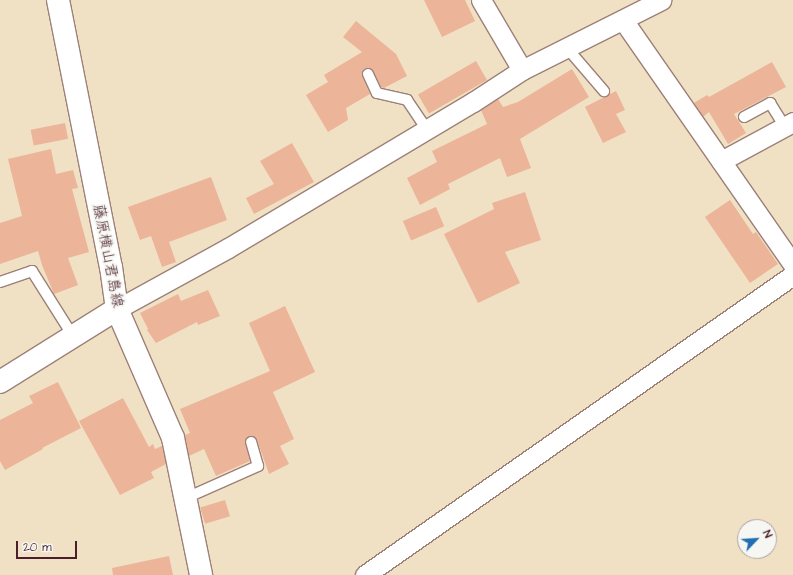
<!DOCTYPE html>
<meta charset="utf-8">
<style>
body{margin:0}
#map{position:relative;width:793px;height:575px;overflow:hidden;background:#f0e1c4;font-family:"Architects Daughter","Klee One",sans-serif}
div>[style]{position:absolute}
.building>*{inset:0;background:#ecb498;transform-origin:0 0}
.roads{filter:drop-shadow(1px 0 #9d8078) drop-shadow(-1px 0 #9d8078) drop-shadow(0 1px #9d8078) drop-shadow(0 -1px #9d8078)}
.lane>*{height:10px;margin:-5px;padding:0 5px;transform-origin:5px;border-radius:5px;background:#fff}
.street>*{height:19px;margin:-9.5px;padding:0 9.5px;transform-origin:9.5px;border-radius:9.5px;background:#fff}
.secondary>*{height:22px;margin:-11px;padding:0 11px;transform-origin:11px;border-radius:11px;background:#fff}
span{translate:-50% -50%;white-space:nowrap;text-align:center;line-height:1.15;-webkit-text-stroke:4px #f6f6f2;paint-order:stroke}
.street-label{font-size:15px;color:#4a1f2b}
.north{position:absolute;left:737px;top:519px;width:40px;height:40px;box-sizing:border-box;background:#f6f6f2;border:1px solid #b1a0a2;border-radius:50%;rotate:65deg;font-size:11px;font-weight:700;line-height:16px;text-align:center;color:#4a1f2b}
.north::after{content:'';display:block;margin:auto;width:14px;height:18px;background:#1f6fb2;clip-path:polygon(50% 0,100% 100%,50% 72%,0 100%)}
.scale{position:absolute;left:16px;top:541px;width:61px;height:18px;box-sizing:border-box;border:2px solid #4a1f2b;border-top:0;padding-left:5px;font-size:12px;line-height:14px;white-space:nowrap;color:#4a1f2b;-webkit-text-stroke:3px #f6f6f2;paint-order:stroke}
</style>
<div id="map">
<div class="building">
<i style="clip-path:polygon(424px 0,465px 0,475px 21px,442px 37px)"></i>
<i style="clip-path:polygon(356px 21px,396px 54px,407px 76px,384px 88px,381px 87px,372px 69px,365px 68px,362px 71px,362px 76px,370px 94px,346px 108px,348px 120px,328px 132px,306px 95px,328px 82px,324px 75px,362px 52px,343px 37px)"></i>
<i style="left:476px;top:61px;width:22px;height:67px;rotate:60deg"></i>
<i style="clip-path:polygon(772px 62px,786px 87px,734px 114px,746px 133px,728px 144px,709px 112px,703px 117px,694px 103px,707px 95px,709px 97px)"></i>
<i style="clip-path:polygon(572px 69px,589px 97px,520px 139px,531px 168px,507px 177px,500px 158px,448px 184px,450px 189px,420px 205px,407px 178px,437px 162px,432px 151px,487px 124px,481px 110px,498px 99px,503px 107px,518px 102px)"></i>
<i style="clip-path:polygon(616px 91px,625px 110px,616px 114px,626px 132px,603px 143px,585px 107px)"></i>
<i style="left:65px;top:123px;width:16px;height:35px;rotate:79deg"></i>
<i style="clip-path:polygon(292px 143px,314px 182px,254px 214px,246px 198px,274px 184px,260px 161px)"></i>
<i style="clip-path:polygon(51px 149px,56px 174px,73px 170px,78px 188px,72px 189px,89px 252px,68px 258px,78px 285px,54px 294px,42px 265px,38px 251px,0 264px,0 223px,22px 216px,8px 159px)"></i>
<i style="clip-path:polygon(211px 177px,227px 220px,169px 242px,176px 262px,162px 267px,151px 236px,140px 240px,128px 207px)"></i>
<i style="clip-path:polygon(525px 192px,541px 240px,505px 252px,520px 283px,478px 303px,444px 234px,494px 209px,492px 203px)"></i>
<i style="clip-path:polygon(730px 200px,753px 234px,756px 232px,778px 264px,750px 283px,705px 217px)"></i>
<i style="left:436px;top:207px;width:21px;height:36px;rotate:67deg"></i>
<i style="clip-path:polygon(208px 290px,220px 316px,198px 325px,197px 322px,156px 343px,147px 330px,148px 329px,140px 313px,178px 294px,181px 301px)"></i>
<i style="clip-path:polygon(285px 306px,315px 372px,273px 392px,294px 439px,280px 446px,289px 464px,269px 474px,257px 440px,255px 437px,250px 436px,245px 441px,250px 461px,216px 476px,204px 449px,189px 456px,185px 435px,190px 433px,180px 409px,270px 371px,249px 323px)"></i>
<i style="clip-path:polygon(58px 382px,81px 428px,42px 448px,43px 449px,5px 470px,0 461px,0 420px,33px 403px,29px 396px)"></i>
<i style="clip-path:polygon(123px 398px,149px 447px,153px 444px,155px 449px,162px 446px,166px 464px,151px 472px,154px 478px,120px 495px,79px 421px)"></i>
<i style="left:225px;top:500px;width:17px;height:26px;rotate:73deg"></i>
<i style="clip-path:polygon(169px 556px,173px 575px,113px 575px,112px 568px)"></i>
</div>
<div class="roads">
<div class="lane">
<i style="left:567px;top:48px;width:57px;rotate:49.3deg"></i>
<i style="left:368px;top:74px;width:21px;rotate:65deg"></i>
<i style="left:377px;top:93px;width:31px;rotate:13deg"></i>
<i style="left:407px;top:100px;width:36px;rotate:56deg"></i>
<i style="left:744px;top:117px;width:30px;rotate:-28deg"></i>
<i style="left:770px;top:103px;width:28px;rotate:58deg"></i>
<i style="left:0;top:282px;width:34px;rotate:-19deg"></i>
<i style="left:32px;top:271px;width:77px;rotate:57.8deg"></i>
<i style="left:186px;top:498px;width:79px;rotate:-24deg"></i>
<i style="left:258px;top:466px;width:25px;rotate:-106deg"></i>
</div>
<div class="street">
<i style="left:481px;top:0;width:81px;rotate:59.6deg"></i>
<i style="left:623px;top:20px;width:298px;rotate:55.2deg"></i>
<i style="left:721px;top:161px;width:82px;rotate:-28.4deg"></i>
<i style="left:117px;top:309px;width:127px;rotate:-28.8deg"></i>
<i style="left:228px;top:248px;width:285px;rotate:-30.8deg"></i>
<i style="left:473px;top:102px;width:59px;rotate:-33.1deg"></i>
<i style="left:522px;top:70px;width:156px;rotate:-26.7deg"></i>
<i style="left:365px;top:575px;width:523px;rotate:-35.03deg"></i>
</div>
<div class="secondary">
<i style="left:58px;top:0;width:272px;rotate:78.8deg"></i>
<i style="left:111px;top:267px;width:42px;rotate:81.9deg"></i>
<i style="left:117px;top:309px;width:141px;rotate:66.5deg"></i>
<i style="left:173px;top:438px;width:140px;rotate:78.4deg"></i>
<i style="left:0;top:382px;width:138px;rotate:-32deg"></i>
</div>
</div>
<div class="street-label">
<span style="left:108px;top:256px;rotate:79deg">藤原横山君島線</span>
</div>
<div class="north">N</div>
<div class="scale">20 m</div>
</div>
